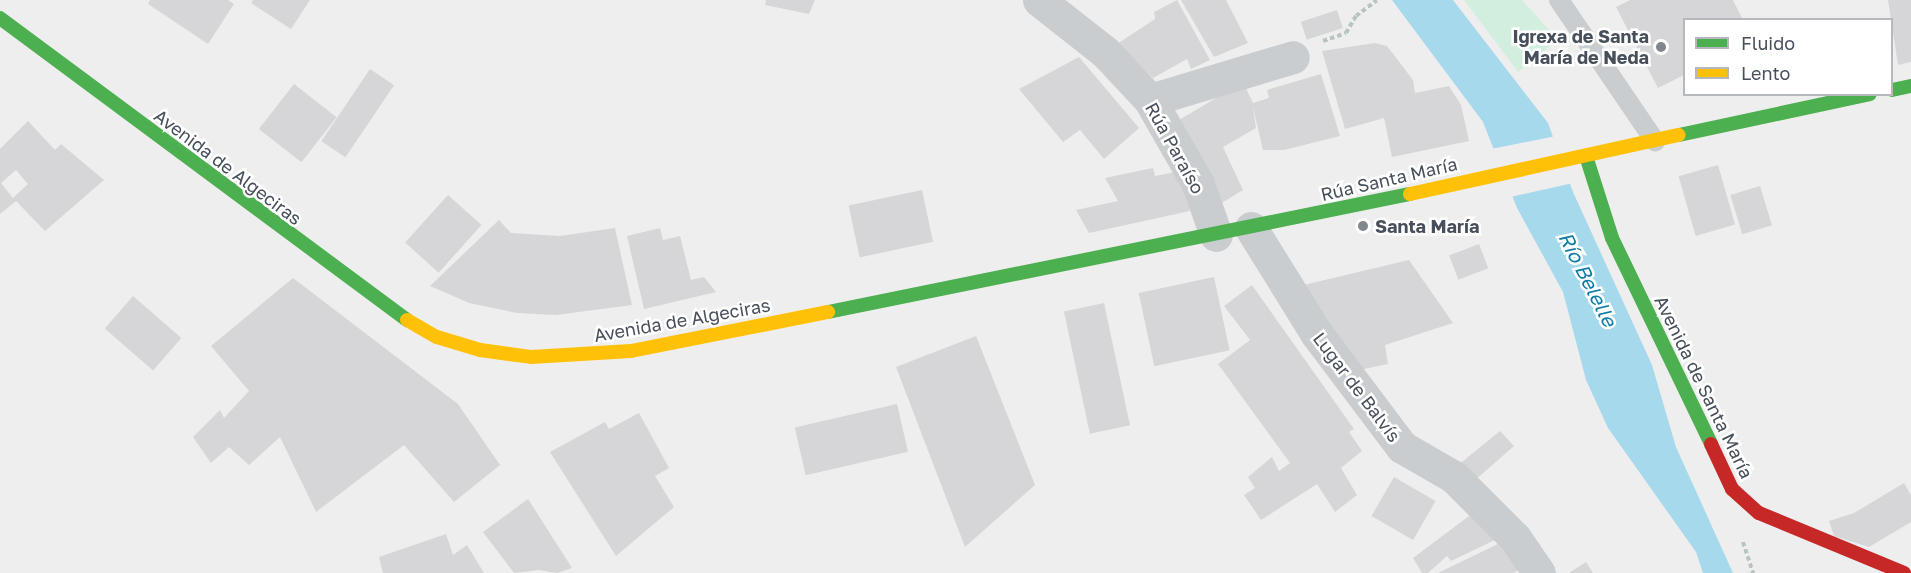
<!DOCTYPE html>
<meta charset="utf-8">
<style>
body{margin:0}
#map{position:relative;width:1911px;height:573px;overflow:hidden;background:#efeeee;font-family:"Golos Text",sans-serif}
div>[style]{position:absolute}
.green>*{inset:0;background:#d2eedf}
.water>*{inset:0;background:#a7d9ec}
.pier>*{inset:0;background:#efeeee}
.building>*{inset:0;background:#d6d6d8;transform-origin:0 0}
.path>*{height:4px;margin-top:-2px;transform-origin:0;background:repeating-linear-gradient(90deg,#b7c4c0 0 4.5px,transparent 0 7.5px)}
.lane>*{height:20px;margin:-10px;padding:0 10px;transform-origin:10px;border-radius:10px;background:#cacdcf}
.street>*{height:33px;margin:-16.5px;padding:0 16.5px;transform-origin:16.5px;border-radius:16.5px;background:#cacdcf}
.fast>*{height:14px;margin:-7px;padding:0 7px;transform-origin:7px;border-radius:7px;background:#4caf50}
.slow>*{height:14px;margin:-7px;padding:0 7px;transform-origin:7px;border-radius:7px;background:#ffc107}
.jam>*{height:14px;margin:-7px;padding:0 7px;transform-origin:7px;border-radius:7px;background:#c62828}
.dots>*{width:16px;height:16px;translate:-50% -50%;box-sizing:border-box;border:3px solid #fff;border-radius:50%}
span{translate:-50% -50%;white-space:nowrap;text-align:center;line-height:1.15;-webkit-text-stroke:5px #fff;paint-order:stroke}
.poi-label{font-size:18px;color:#464f5a;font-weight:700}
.right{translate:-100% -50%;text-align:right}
.left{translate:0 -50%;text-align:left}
.street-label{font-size:18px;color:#464f5a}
.water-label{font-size:20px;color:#0d7ca6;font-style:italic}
.legend{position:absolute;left:1683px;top:18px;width:210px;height:78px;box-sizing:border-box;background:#fff;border:2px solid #b5b9bd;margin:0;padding:8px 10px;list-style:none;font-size:18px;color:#464f5a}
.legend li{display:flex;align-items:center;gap:12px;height:30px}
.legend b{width:30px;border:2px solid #b5b9bd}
</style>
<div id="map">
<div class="green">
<i style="clip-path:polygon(1464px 0,1522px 0,1558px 40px,1518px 72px)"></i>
</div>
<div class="water">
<i style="clip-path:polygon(1392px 0,1453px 0,1548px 123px,1573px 192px,1652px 365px,1676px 447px,1733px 573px,1703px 573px,1696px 552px,1608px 428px,1586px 380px,1563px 292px,1517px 208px,1483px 122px)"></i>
</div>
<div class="pier">
<i style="clip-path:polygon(1556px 136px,1573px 183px,1510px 197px,1491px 149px)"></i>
</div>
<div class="building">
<i style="clip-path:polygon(150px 0,228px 0,234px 4px,208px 44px,148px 4px)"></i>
<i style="clip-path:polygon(253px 0,310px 0,291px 29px,251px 3px)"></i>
<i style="clip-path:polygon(766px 0,815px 0,809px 14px,765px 5px)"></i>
<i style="clip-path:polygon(1177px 0,1210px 60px,1191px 69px,1187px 59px,1153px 78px,1117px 44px,1155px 19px,1154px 12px)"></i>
<i style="clip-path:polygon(1181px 0,1226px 0,1248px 43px,1214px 57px)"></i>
<i style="clip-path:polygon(1630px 0,1733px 0,1743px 20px,1684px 20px,1684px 75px,1658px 88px,1616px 7px)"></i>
<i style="clip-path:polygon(1888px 0,1911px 0,1911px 62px,1898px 65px)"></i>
<i style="left:1337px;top:10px;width:19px;height:38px;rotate:72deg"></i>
<i style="clip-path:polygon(1375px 43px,1387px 46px,1413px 80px,1415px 93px,1449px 86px,1461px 105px,1469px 141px,1392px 157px,1384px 118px,1345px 129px,1322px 51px)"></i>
<i style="clip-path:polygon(1079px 57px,1139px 128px,1104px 159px,1080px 130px,1063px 142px,1019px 89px)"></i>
<i style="left:370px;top:69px;width:29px;height:87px;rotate:34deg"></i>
<i style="clip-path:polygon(1321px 74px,1340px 136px,1284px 150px,1263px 150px,1253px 107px,1256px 128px,1223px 147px,1243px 190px,1220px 204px,1174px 123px,1243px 82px,1253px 103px,1269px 98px,1267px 90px)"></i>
<i style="left:294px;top:84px;width:54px;height:57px;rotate:38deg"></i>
<i style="clip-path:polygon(evenodd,28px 121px,55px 150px,61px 144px,104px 180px,45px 231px,16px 201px,0 214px,0 149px,28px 121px,16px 170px,28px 184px,13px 198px,1px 183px,16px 170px)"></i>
<i style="left:1718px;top:165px;width:62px;height:41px;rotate:74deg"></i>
<i style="clip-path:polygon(1153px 168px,1155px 176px,1181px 171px,1190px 211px,1089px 233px,1076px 210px,1118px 201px,1105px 178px)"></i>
<i style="left:1760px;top:186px;width:41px;height:31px;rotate:73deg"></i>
<i style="left:922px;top:190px;width:53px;height:75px;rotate:78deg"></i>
<i style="left:448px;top:195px;width:45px;height:64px;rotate:42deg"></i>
<i style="clip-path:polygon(499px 220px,511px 233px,560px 236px,615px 228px,632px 305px,556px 315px,517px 313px,469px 303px,430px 286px)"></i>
<i style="clip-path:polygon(660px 228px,663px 240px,680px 236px,691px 280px,704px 277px,716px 292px,644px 309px,627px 236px)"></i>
<i style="left:1479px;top:244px;width:26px;height:32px;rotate:69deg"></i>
<i style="clip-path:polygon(1409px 260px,1453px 323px,1385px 345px,1388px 364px,1359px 370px,1291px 288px)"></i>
<i style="left:1214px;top:277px;width:75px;height:77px;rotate:78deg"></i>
<i style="clip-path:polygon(293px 278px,458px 404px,500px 465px,454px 502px,404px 445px,316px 512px,280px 437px,249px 465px,229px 447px,211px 463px,193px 437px,220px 410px,224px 418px,249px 391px,211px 346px)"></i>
<i style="clip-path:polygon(1252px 285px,1354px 429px,1349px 432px,1362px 451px,1341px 468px,1357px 495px,1335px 512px,1317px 484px,1261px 520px,1244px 495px,1255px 488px,1248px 477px,1272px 457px,1279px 471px,1290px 463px,1218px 364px,1250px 340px,1224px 306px)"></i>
<i style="left:133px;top:296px;width:64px;height:43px;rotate:41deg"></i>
<i style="left:1104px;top:303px;width:125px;height:41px;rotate:78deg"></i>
<i style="clip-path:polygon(976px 336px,1035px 485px,965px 547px,896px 367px)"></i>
<i style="left:897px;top:404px;width:49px;height:105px;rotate:77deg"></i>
<i style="clip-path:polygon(639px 413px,669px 468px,655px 476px,674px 507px,616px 556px,550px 452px,605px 422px,609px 429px)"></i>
<i style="clip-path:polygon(1500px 431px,1514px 446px,1474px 481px,1457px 466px)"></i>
<i style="left:1394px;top:477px;width:48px;height:45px;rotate:30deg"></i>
<i style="clip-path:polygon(1904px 483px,1911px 495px,1911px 522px,1869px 547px,1834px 536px,1829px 521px,1854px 513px)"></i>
<i style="clip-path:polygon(528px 499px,572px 568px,557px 573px,539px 570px,514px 573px,483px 532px)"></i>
<i style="clip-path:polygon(1477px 510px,1499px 538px,1451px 561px,1447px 556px,1428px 573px,1422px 573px,1413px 558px)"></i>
<i style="clip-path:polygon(446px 534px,453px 555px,467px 545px,484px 573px,383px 573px,379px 557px)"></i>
<i style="clip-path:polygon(1504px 541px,1523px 567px,1514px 573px,1438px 573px)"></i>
<i style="clip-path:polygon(1586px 562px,1593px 573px,1569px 573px)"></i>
</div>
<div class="path">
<i style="left:1323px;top:41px;width:24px;rotate:-19deg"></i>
<i style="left:1346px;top:33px;width:20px;rotate:-60deg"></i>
<i style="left:1356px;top:16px;width:26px;rotate:-37deg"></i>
<i style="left:1743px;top:542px;width:33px;rotate:72deg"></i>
</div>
<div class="lane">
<i style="left:1559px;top:0;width:171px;rotate:55.8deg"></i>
</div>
<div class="street">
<i style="left:1039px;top:0;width:84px;rotate:38.2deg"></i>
<i style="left:1105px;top:52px;width:66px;rotate:46.8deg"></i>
<i style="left:1150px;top:100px;width:97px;rotate:60.3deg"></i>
<i style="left:1198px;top:184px;width:54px;rotate:70.6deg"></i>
<i style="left:1150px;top:100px;width:149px;rotate:-16.7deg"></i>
<i style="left:1251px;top:228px;width:123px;rotate:58.2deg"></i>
<i style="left:1316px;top:333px;width:143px;rotate:53deg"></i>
<i style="left:1402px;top:447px;width:60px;rotate:30deg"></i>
<i style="left:1454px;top:477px;width:86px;rotate:45deg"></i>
<i style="left:1515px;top:538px;width:42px;rotate:55.6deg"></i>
</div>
<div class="fast">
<i style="left:0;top:18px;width:507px;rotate:36.58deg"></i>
<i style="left:1892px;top:90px;width:19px;rotate:-12deg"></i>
<i style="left:1679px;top:135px;width:195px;rotate:-12.1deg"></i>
<i style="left:1586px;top:156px;width:86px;rotate:72.4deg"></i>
<i style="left:1612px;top:238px;width:229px;rotate:64.3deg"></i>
<i style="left:828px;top:312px;width:594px;rotate:-11.46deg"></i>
</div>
<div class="slow">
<i style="left:1410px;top:194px;width:275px;rotate:-12.4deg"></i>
<i style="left:407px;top:320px;width:34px;rotate:30deg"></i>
<i style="left:437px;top:337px;width:45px;rotate:16.8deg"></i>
<i style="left:480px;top:350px;width:51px;rotate:7.8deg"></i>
<i style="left:531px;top:357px;width:100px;rotate:-3.4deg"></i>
<i style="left:631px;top:351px;width:201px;rotate:-11.2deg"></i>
</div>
<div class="jam">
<i style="left:1711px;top:444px;width:50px;rotate:65deg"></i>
<i style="left:1732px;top:489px;width:36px;rotate:42deg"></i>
<i style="left:1759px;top:513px;width:157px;rotate:22.5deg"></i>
</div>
<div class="dots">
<i style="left:1661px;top:47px;background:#81878e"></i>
<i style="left:1363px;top:226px;background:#81878e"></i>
</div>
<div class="poi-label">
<span class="right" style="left:1649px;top:47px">Igrexa de Santa<br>María de Neda</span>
<span class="left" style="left:1375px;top:226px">Santa María</span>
</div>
<div class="street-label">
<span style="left:1175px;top:148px;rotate:61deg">Rúa Paraíso</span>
<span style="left:228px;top:167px;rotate:37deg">Avenida de Algeciras</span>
<span style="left:1389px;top:179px;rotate:-13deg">Rúa Santa María</span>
<span style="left:682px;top:320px;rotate:-10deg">Avenida de Algeciras</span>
<span style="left:1357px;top:387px;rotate:53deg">Lugar de Balvís</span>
<span style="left:1704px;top:387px;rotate:64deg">Avenida de Santa María</span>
</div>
<div class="water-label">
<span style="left:1588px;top:279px;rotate:63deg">Río Belelle</span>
</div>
<ul class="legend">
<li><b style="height:8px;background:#4caf50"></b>Fluido</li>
<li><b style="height:8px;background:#ffc107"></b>Lento</li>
</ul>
</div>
